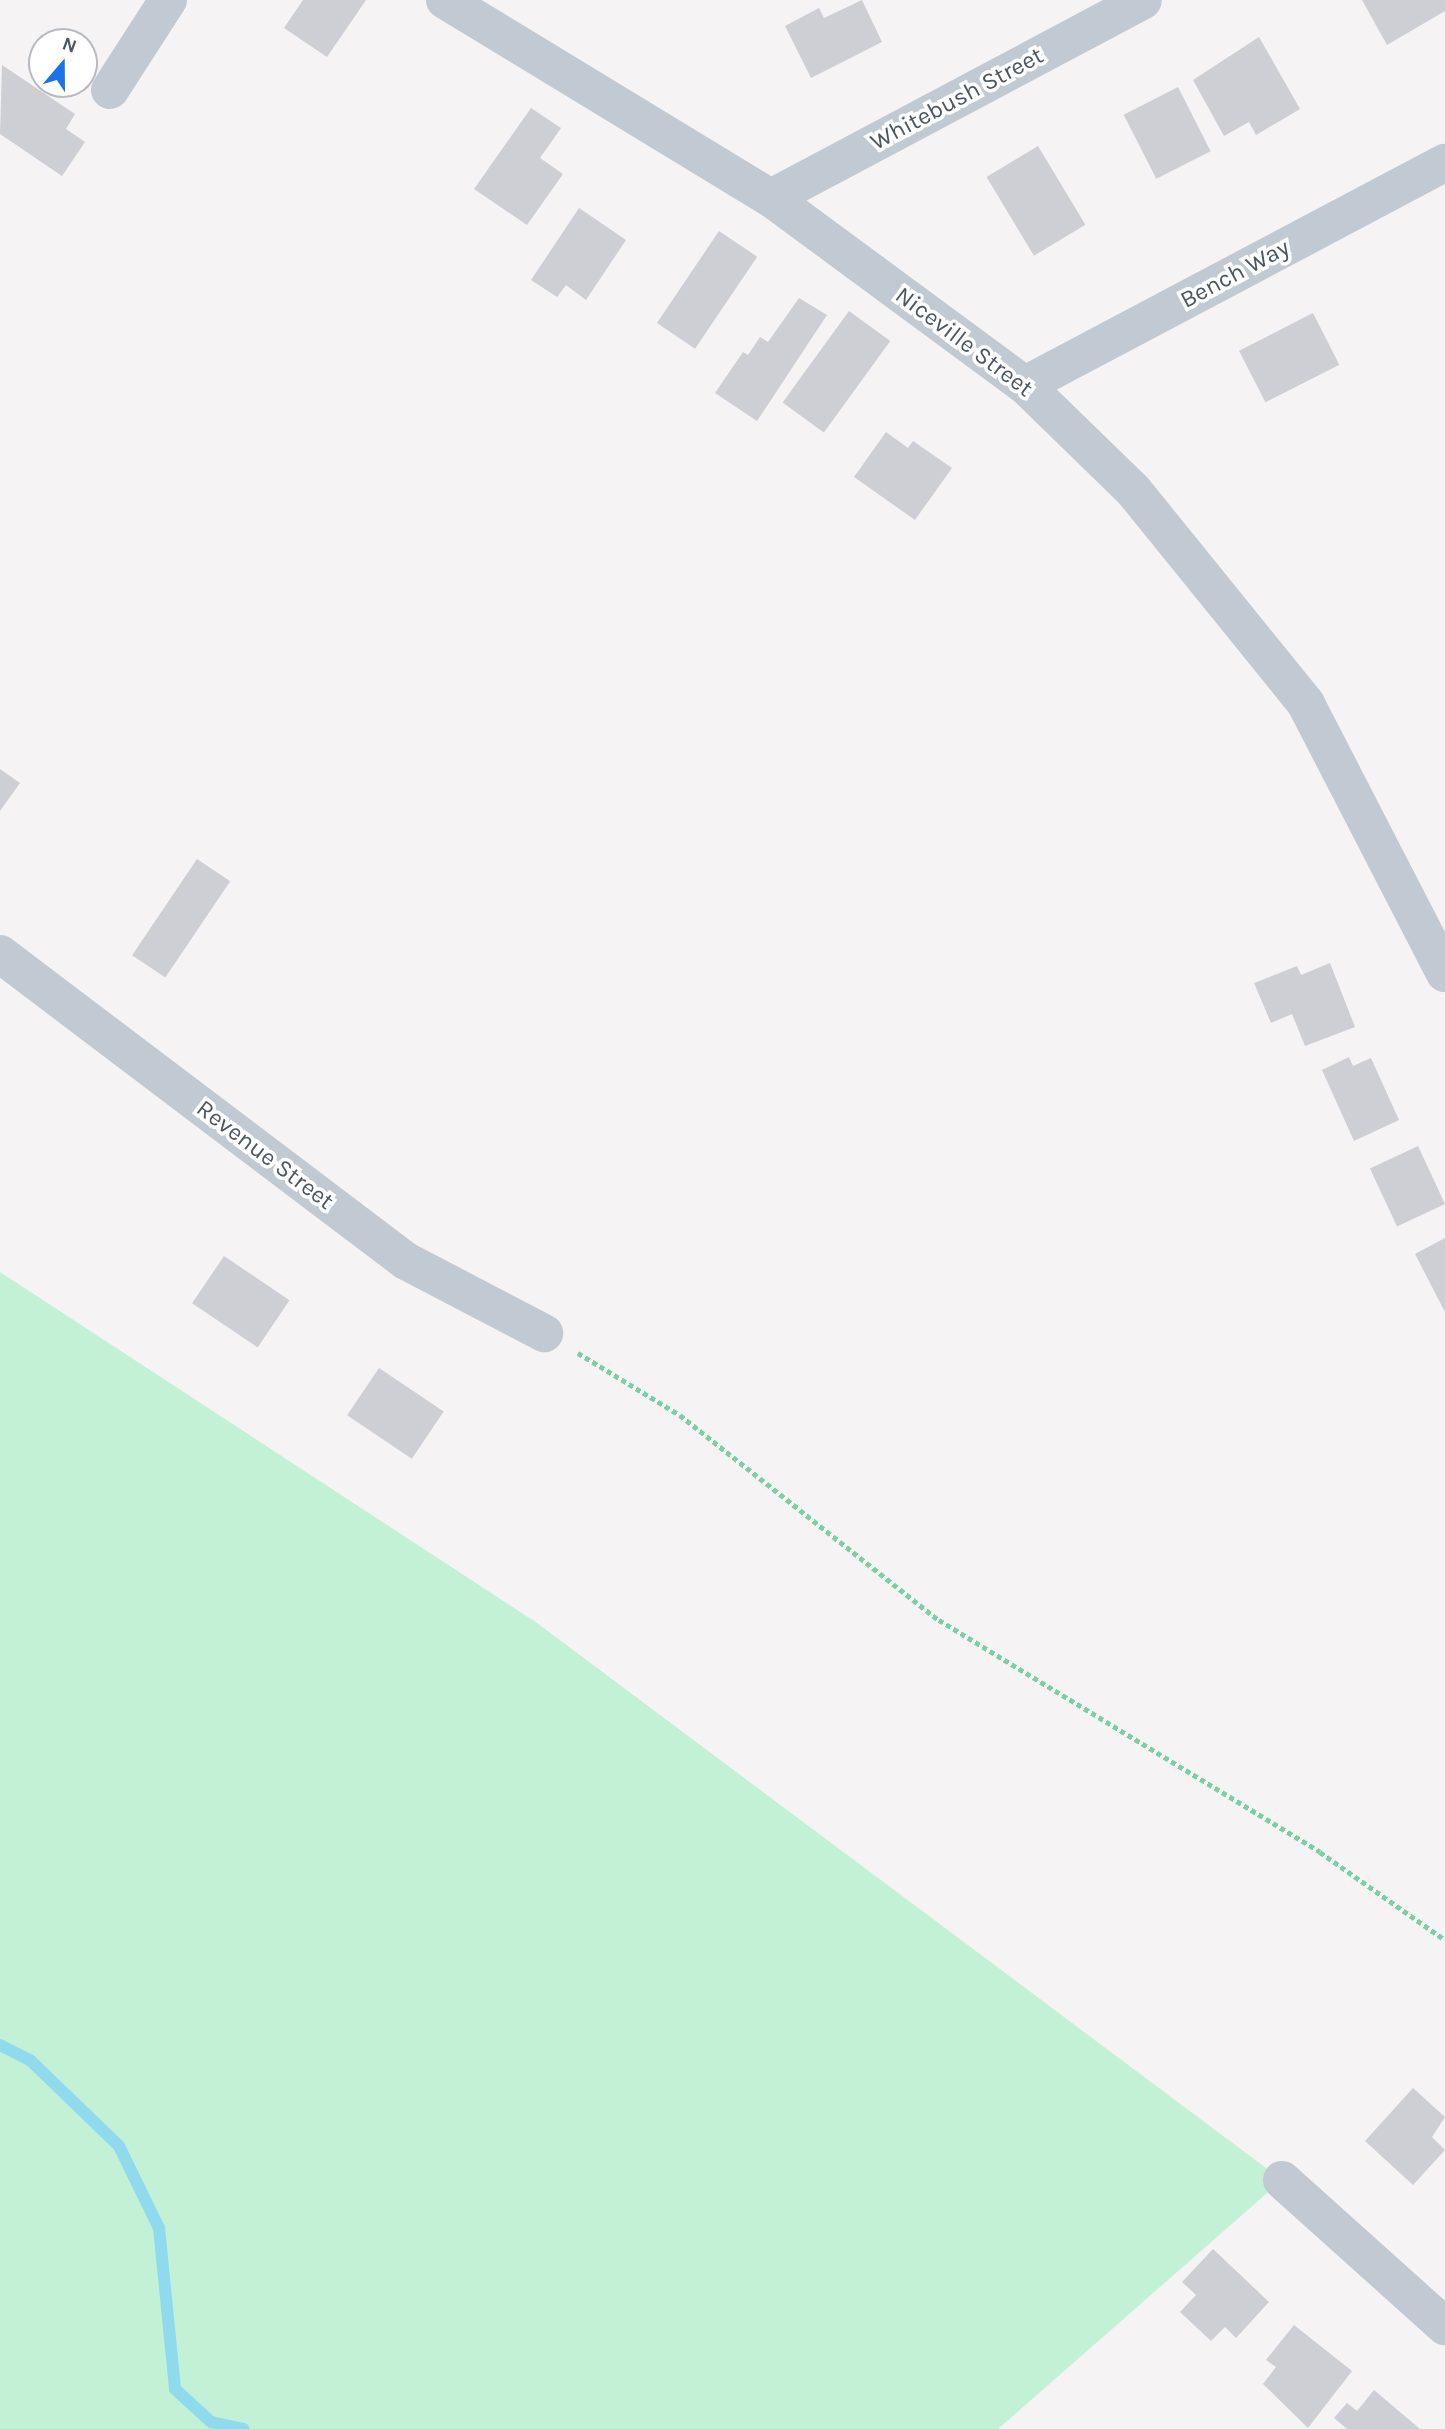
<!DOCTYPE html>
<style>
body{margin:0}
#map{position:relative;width:1445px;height:2429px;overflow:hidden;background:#f5f3f3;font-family:Karla,sans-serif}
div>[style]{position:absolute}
.green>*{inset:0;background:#c3f1d5}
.stream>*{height:12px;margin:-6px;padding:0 6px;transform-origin:6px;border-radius:6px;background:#90daee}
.building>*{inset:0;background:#cdcfd5;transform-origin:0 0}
.path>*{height:4.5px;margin-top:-2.25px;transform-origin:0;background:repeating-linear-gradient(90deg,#7ad0a6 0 5px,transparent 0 8.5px)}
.minor>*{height:38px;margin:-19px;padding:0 19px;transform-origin:19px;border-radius:19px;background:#c1cad2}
span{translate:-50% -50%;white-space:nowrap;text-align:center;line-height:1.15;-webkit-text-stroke:7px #fff;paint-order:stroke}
.street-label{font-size:24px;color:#4a5661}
.north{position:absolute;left:28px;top:28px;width:70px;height:70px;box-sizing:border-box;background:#fff;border:2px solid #b7bbc0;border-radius:50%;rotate:20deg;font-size:19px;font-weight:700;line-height:28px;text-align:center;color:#4a5661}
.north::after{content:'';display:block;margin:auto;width:24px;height:32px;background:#1a73e8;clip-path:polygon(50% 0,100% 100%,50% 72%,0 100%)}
</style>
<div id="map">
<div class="green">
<i style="clip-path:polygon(0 1272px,537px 1623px,1282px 2180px,998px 2429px,0 2429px)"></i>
</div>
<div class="stream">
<i style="left:0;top:2045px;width:34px;rotate:27deg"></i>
<i style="left:30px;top:2060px;width:124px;rotate:44deg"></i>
<i style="left:119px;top:2146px;width:91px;rotate:64deg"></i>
<i style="left:159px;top:2228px;width:162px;rotate:84.3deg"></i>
<i style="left:175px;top:2389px;width:49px;rotate:42.5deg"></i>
<i style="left:211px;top:2422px;width:33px;rotate:12deg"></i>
</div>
<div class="building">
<i style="clip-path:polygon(303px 0,366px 0,327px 57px,284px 28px)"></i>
<i style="clip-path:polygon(862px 0,882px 42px,811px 78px,785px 26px,819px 8px,824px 18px)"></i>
<i style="clip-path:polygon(1362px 0,1445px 0,1445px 11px,1387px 45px)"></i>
<i style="clip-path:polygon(1259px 37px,1300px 109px,1256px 135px,1249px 122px,1224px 136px,1193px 80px)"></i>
<i style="clip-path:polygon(2px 65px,75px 114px,66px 129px,85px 142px,62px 176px,0 134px)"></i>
<i style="left:1178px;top:87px;width:72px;height:61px;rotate:63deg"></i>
<i style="clip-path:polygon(531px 108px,561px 128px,540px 158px,563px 174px,527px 225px,474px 189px)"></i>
<i style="left:1038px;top:146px;width:92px;height:60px;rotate:59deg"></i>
<i style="clip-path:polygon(579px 208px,626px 240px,586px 300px,566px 285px,557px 297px,531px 280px)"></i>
<i style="left:719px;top:231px;width:46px;height:111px;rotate:34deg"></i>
<i style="clip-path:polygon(799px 298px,827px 315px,757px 421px,715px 393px,743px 352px,748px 355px,760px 337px,768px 342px)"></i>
<i style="left:849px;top:311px;width:51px;height:113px;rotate:36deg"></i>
<i style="left:1313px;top:313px;width:58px;height:83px;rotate:63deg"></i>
<i style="clip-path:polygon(886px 432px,908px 448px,913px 441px,952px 468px,915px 520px,854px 477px)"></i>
<i style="clip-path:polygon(0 769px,20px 783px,0 811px)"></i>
<i style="left:197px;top:859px;width:40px;height:116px;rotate:34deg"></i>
<i style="clip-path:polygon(1330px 963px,1355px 1027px,1305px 1046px,1292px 1014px,1271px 1023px,1254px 983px,1297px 966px,1301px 975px)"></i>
<i style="clip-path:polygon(1349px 1057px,1353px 1066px,1371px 1058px,1399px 1120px,1354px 1141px,1322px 1070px)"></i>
<i style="left:1418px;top:1146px;width:64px;height:53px;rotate:65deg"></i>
<i style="clip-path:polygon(1445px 1238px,1445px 1312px,1415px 1254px)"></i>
<i style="left:224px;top:1256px;width:79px;height:57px;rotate:34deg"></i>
<i style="left:379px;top:1368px;width:78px;height:57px;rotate:34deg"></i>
<i style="clip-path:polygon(1413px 2088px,1445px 2117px,1432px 2137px,1445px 2150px,1413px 2185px,1365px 2141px)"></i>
<i style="clip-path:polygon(1213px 2249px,1269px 2302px,1236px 2338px,1225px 2327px,1211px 2341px,1180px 2312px,1196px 2295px,1182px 2282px)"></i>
<i style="clip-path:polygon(1294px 2325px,1352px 2371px,1308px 2428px,1263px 2384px,1276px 2367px,1266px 2360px)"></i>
<i style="clip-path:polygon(1374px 2390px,1420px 2429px,1347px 2429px,1334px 2418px,1347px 2403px,1357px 2411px)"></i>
</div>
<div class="path">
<i style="left:578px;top:1353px;width:119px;rotate:31.3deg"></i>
<i style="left:680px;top:1415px;width:330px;rotate:38.4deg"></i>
<i style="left:939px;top:1620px;width:446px;rotate:31.3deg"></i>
<i style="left:1320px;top:1852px;width:153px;rotate:35.1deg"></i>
</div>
<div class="minor">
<i style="left:445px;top:0;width:381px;rotate:31.3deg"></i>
<i style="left:771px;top:198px;width:315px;rotate:36.4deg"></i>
<i style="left:1025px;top:385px;width:151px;rotate:44.2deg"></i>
<i style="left:1133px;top:490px;width:275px;rotate:51deg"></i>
<i style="left:1306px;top:704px;width:303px;rotate:62.7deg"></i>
<i style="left:110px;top:90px;width:107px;rotate:-57.2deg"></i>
<i style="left:771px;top:198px;width:421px;rotate:-28deg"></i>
<i style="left:1025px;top:385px;width:475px;rotate:-27.9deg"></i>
<i style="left:0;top:954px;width:509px;rotate:37.1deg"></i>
<i style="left:406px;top:1261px;width:156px;rotate:27.6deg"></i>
<i style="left:1282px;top:2180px;width:219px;rotate:41.9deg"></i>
</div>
<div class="street-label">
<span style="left:957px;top:99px;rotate:-28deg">Whitebush Street</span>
<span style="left:1235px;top:274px;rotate:-28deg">Bench Way</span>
<span style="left:964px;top:342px;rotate:37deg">Niceville Street</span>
<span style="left:265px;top:1155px;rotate:37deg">Revenue Street</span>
</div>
<div class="north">N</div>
</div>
